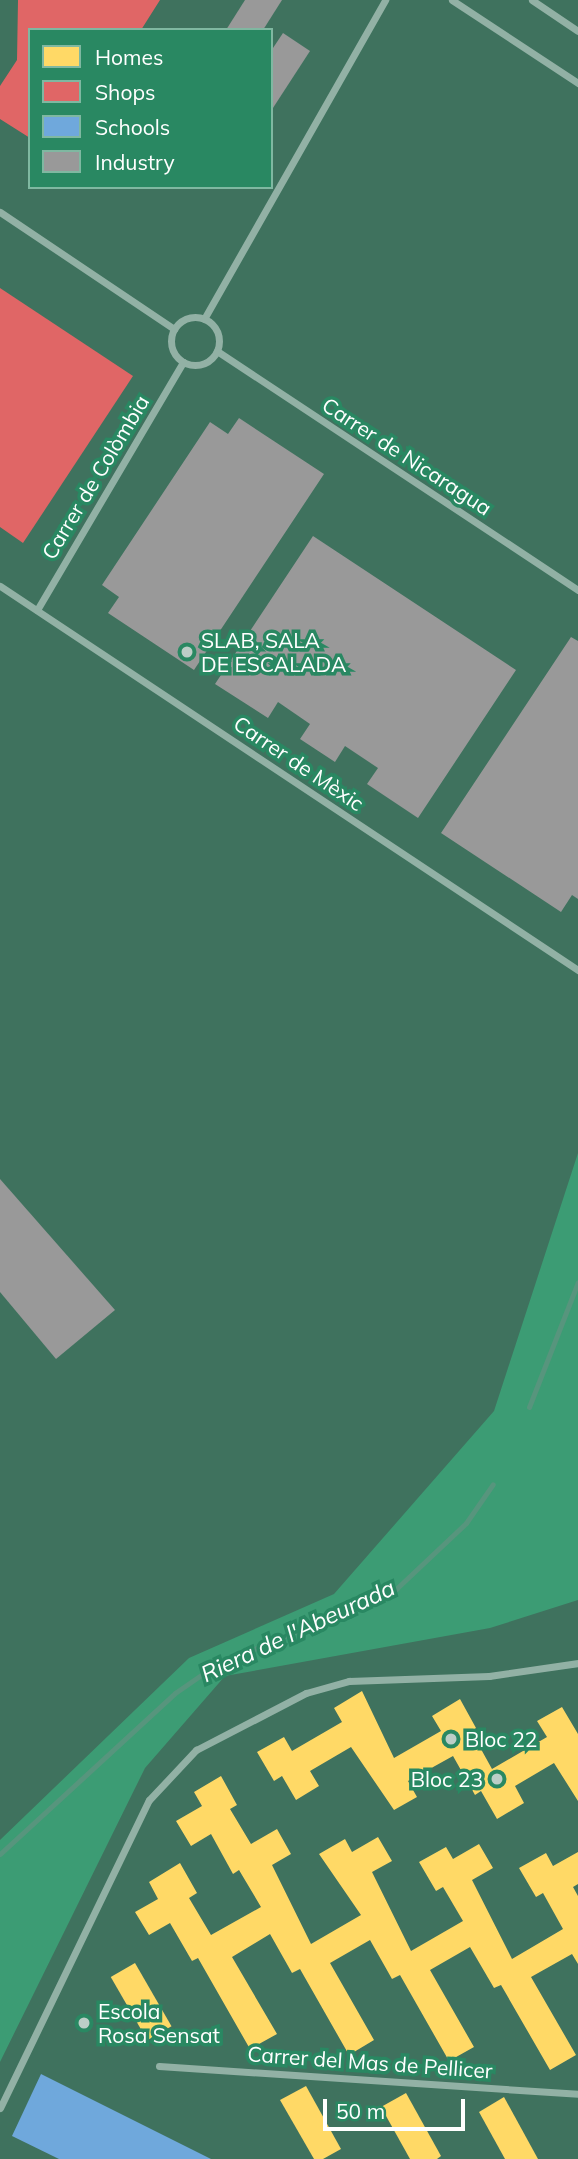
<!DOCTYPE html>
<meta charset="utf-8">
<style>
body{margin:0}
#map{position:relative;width:578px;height:2159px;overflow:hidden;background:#3f725e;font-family:Mulish,sans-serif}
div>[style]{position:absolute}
.green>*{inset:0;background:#3c9c74}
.homes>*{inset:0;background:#ffd966;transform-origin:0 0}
.shops>*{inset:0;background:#e06666}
.schools>*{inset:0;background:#6fa8dc}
.industry>*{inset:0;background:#999}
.stream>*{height:5px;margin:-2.5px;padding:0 2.5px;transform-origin:2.5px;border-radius:2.5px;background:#57957d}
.street>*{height:7px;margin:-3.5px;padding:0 3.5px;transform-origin:3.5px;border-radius:3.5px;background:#92b1a5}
.street>.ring{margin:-3.5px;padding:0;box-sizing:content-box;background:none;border:7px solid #92b1a5;border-radius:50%}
.dots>*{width:19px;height:19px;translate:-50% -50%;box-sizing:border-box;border:4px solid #298862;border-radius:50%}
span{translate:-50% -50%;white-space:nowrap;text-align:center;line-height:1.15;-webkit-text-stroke:7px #298862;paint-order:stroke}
.street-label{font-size:21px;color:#fff}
.poi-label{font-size:21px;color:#fff}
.left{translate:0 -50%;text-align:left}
.right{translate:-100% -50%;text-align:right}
.water-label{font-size:23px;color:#fff;font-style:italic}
.legend{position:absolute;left:28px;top:28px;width:245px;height:161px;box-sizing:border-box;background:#298862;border:2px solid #7fb8a1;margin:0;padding:9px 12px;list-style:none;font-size:21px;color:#fff}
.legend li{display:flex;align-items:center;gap:14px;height:35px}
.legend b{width:35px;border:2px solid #7fb8a1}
.scale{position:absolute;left:323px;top:2099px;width:142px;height:32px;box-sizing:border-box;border:4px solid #fff;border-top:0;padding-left:9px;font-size:21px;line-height:24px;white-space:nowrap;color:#fff;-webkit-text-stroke:5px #298862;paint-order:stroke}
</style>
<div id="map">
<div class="green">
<i style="clip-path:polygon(578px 1153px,578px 1600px,490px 1628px,225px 1676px,145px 1768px,0 2062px,0 1840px,189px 1658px,334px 1594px,494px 1411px)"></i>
</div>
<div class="homes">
<i style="clip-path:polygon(362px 1691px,394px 1758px,441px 1731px,432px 1716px,460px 1699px,476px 1728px,471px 1731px,492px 1769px,547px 1737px,537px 1721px,562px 1707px,578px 1734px,578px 1801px,554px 1763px,515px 1786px,524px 1803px,497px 1819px,481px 1791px,475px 1795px,453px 1756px,408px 1781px,417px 1797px,394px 1810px,351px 1747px,310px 1771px,319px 1786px,296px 1800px,282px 1776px,274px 1781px,257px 1752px,284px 1737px,292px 1751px,342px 1722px,334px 1708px)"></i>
<i style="clip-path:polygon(221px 1776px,237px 1805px,230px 1809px,251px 1844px,277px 1829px,291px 1854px,272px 1865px,311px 1944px,361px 1915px,319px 1854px,345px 1839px,352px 1852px,378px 1837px,392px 1861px,372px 1872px,411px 1951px,463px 1921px,443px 1887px,436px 1891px,419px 1862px,446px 1847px,453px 1859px,479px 1844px,493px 1868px,472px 1880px,512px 1959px,563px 1929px,543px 1893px,536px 1897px,519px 1868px,546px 1853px,553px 1866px,578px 1852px,578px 1884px,573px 1887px,578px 1896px,578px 1964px,572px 1954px,531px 1977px,576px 2055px,550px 2070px,501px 1985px,494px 1988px,470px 1947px,430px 1970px,474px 2047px,449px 2061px,400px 1975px,392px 1979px,370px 1940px,330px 1963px,374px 2040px,349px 2055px,300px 1969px,292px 1973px,270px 1934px,232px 1957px,277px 2034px,250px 2049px,198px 1958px,192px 1961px,170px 1923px,149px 1935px,135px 1912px,158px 1899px,149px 1882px,180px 1863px,197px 1893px,189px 1898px,211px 1935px,261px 1907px,239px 1870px,233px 1874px,211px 1834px,191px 1846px,176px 1821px,202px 1806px,194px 1792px)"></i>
<i style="left:135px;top:1963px;width:73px;height:28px;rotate:60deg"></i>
<i style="clip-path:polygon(306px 2086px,341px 2149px,323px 2159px,314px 2159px,280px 2100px)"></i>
<i style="clip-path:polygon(406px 2093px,441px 2156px,437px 2159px,410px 2159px,381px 2107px)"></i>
<i style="clip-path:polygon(504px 2097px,538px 2159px,505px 2159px,479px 2112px)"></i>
</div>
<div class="shops">
<i style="clip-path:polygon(18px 0,160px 0,141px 30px,30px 30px,30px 138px,0 119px,0 86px,17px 60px)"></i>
<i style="clip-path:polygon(0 288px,133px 376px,23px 543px,0 527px)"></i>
</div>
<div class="schools">
<i style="clip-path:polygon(41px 2074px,211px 2159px,59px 2159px,12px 2136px)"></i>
</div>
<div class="industry">
<i style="clip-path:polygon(245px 0,282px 0,263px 30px,226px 30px)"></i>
<i style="clip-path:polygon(283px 33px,310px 51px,271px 111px,271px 51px)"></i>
<i style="clip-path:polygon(239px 418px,324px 474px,194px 670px,108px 613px,119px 597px,102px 585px,210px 422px,228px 434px)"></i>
<i style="clip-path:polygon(313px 536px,516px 670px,418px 818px,367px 784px,378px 768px,345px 746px,335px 762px,300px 739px,310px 724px,278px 702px,268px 718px,215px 684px)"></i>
<i style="clip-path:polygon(571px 637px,578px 641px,578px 899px,572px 895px,561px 912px,441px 833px)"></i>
<i style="clip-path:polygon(0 1179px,115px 1310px,56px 1359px,0 1292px)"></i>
</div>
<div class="stream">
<i style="left:529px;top:1407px;width:134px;rotate:-68.6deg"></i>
<i style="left:0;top:1854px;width:238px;rotate:-42.6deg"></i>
<i style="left:175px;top:1693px;width:47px;rotate:-34.7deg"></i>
<i style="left:214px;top:1666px;width:198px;rotate:-22.9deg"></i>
<i style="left:396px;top:1589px;width:96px;rotate:-43.3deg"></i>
<i style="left:466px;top:1523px;width:47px;rotate:-55.3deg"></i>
</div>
<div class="street">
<i style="left:452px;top:0;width:151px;rotate:33.4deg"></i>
<i style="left:532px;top:0;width:55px;rotate:34deg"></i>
<i style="left:0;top:212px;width:210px;rotate:33.9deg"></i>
<i class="ring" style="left:171px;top:317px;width:41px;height:41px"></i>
<i style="left:204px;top:319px;width:367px;rotate:-60.4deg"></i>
<i style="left:217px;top:351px;width:433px;rotate:33.5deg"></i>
<i style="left:0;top:586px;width:694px;rotate:33.6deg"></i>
<i style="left:37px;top:610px;width:288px;rotate:-59.5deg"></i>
<i style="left:159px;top:2066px;width:420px;rotate:3.8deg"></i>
<i style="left:0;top:2108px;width:342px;rotate:-64.2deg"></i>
<i style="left:149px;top:1800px;width:69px;rotate:-46.8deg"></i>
<i style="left:196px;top:1750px;width:124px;rotate:-27.4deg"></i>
<i style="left:306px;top:1693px;width:45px;rotate:-15.6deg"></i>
<i style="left:349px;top:1681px;width:140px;rotate:-2deg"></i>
<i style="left:489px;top:1676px;width:90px;rotate:-8.3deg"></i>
</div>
<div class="dots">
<i style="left:187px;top:652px;background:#bccec7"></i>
<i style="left:451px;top:1739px;background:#bccec7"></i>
<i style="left:497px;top:1779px;background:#bccec7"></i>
<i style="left:84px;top:2023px;background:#bccec7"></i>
</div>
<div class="street-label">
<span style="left:407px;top:456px;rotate:33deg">Carrer de Nicaragua</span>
<span style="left:95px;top:477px;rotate:-59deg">Carrer de Colòmbia</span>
<span style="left:299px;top:763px;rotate:34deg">Carrer de Mèxic</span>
<span style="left:370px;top:2062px;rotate:4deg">Carrer del Mas de Pellicer</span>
</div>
<div class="poi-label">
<span class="left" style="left:201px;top:652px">SLAB, SALA<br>DE ESCALADA</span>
<span class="left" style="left:465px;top:1739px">Bloc 22</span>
<span class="right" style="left:483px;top:1779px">Bloc 23</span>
<span class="left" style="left:98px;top:2023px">Escola<br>Rosa Sensat</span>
</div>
<div class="water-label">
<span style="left:298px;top:1631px;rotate:-25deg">Riera de l'Abeurada</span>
</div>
<ul class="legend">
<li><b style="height:19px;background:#ffd966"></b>Homes</li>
<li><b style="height:19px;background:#e06666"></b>Shops</li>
<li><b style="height:19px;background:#6fa8dc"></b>Schools</li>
<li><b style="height:19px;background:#999"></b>Industry</li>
</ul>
<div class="scale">50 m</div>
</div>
